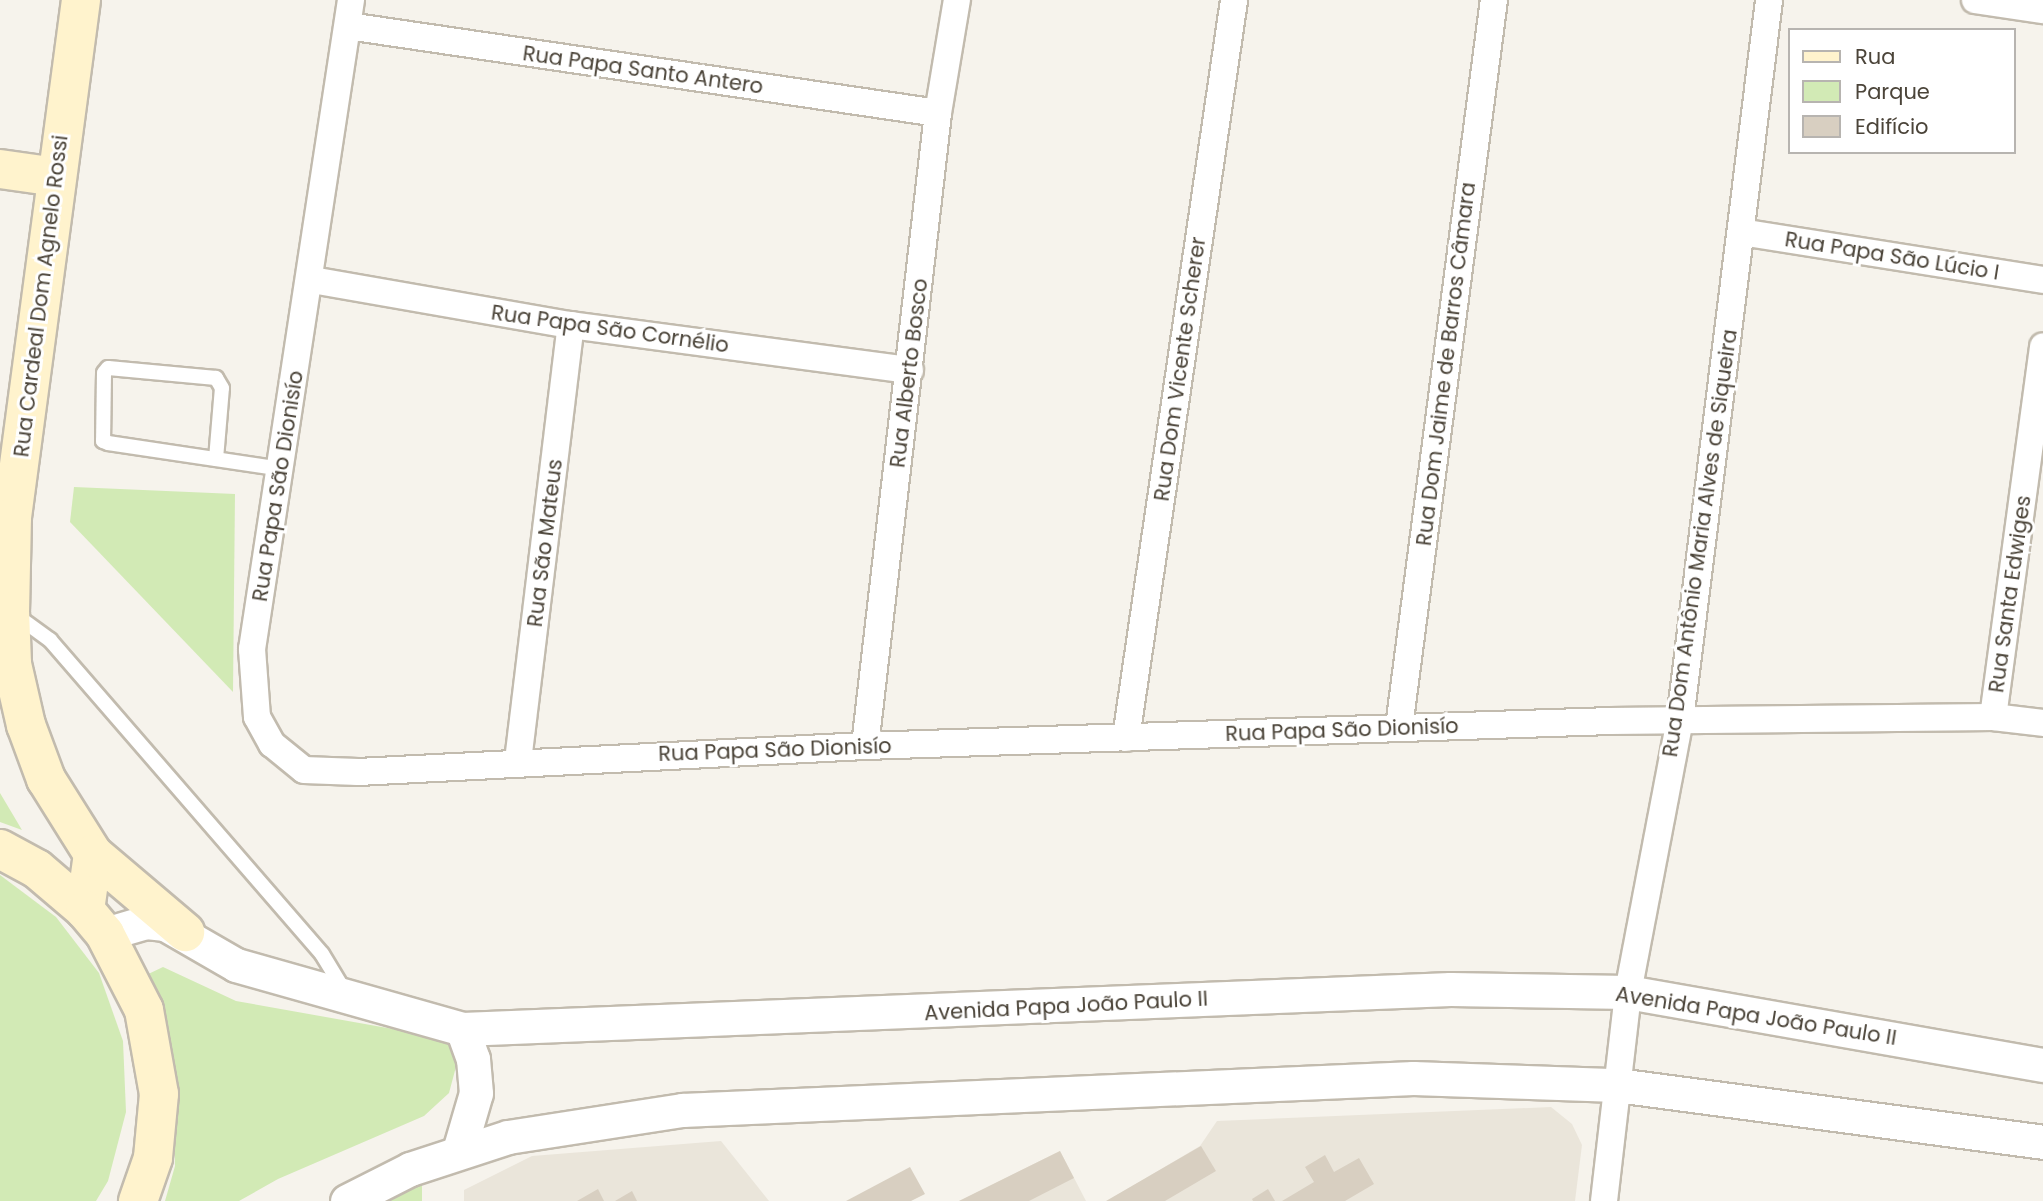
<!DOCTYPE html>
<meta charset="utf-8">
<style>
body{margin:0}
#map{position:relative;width:2043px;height:1201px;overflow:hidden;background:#f6f3ec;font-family:Poppins,sans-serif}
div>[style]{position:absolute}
.residential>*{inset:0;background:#eae5da}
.green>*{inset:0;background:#d2eab5}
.building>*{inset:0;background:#d8cfc1}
.roads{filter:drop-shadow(2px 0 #c2bbae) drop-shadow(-2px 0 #c2bbae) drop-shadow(0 2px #c2bbae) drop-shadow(0 -2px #c2bbae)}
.service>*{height:14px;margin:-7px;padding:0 7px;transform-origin:7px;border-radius:7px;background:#fff}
.minor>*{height:26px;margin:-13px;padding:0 13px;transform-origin:13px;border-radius:13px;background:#fff}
.tertiary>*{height:33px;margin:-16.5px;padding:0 16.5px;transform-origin:16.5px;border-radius:16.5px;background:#fff}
.secondary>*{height:38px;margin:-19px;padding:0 19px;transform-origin:19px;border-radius:19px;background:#fff3cd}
span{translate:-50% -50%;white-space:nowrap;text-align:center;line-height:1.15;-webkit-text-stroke:6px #fff;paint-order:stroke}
.street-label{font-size:21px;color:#4b4439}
.legend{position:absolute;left:1788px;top:28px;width:228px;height:126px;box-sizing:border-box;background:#fff;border:2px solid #b7b4b0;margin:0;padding:9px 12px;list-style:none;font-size:21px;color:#4b4439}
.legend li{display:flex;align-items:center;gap:14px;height:35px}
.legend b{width:35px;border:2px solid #b7b4b0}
</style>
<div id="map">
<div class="residential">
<i style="clip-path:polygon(1551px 1107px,1572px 1124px,1582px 1145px,1575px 1201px,1107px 1201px,1200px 1146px,1217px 1121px)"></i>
<i style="clip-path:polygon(721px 1141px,769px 1201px,464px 1201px,464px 1190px,532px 1156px)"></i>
<i style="clip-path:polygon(1060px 1151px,1086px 1201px,959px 1201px)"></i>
</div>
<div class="green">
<i style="clip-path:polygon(74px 487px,235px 494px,233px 692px,70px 522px)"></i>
<i style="clip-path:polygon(0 793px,22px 830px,0 822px)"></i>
<i style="clip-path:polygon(0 875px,56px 917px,99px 973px,123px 1041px,126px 1112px,108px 1181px,96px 1201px,0 1201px)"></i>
<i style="clip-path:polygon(163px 967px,236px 1001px,449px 1039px,457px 1063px,449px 1093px,424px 1116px,278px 1179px,239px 1201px,165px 1201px,175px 1166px,172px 1068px,142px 977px)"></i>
<i style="clip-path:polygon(422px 1174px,422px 1201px,364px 1201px)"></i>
</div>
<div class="building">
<i style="clip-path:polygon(1201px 1146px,1216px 1171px,1165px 1201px,1106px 1201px)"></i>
<i style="clip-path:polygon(1060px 1151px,1074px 1178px,1029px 1201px,959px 1201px)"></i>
<i style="clip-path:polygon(1325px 1155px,1334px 1172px,1359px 1158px,1374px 1184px,1345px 1201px,1282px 1201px,1314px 1182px,1305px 1167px)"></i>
<i style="clip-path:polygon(910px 1167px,925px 1194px,911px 1201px,846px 1201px)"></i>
<i style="clip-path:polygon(598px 1189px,604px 1201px,577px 1201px)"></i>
<i style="clip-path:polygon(1268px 1189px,1275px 1201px,1253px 1201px,1252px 1199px)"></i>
<i style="clip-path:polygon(632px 1191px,637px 1201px,615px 1201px)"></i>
</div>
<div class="roads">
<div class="service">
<i style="left:216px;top:459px;width:71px;rotate:-85.2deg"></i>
<i style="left:222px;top:388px;width:12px;rotate:-121deg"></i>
<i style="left:216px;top:378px;width:108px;rotate:-174.7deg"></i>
<i style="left:108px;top:368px;width:6px;rotate:129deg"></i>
<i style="left:104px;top:373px;width:68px;rotate:90.8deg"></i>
<i style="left:103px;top:441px;width:5px;rotate:22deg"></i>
<i style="left:108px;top:443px;width:175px;rotate:8.5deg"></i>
<i style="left:17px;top:616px;width:41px;rotate:36deg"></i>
<i style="left:50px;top:640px;width:415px;rotate:49.1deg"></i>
<i style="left:322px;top:954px;width:44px;rotate:58.8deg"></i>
</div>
<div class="minor">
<i style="left:351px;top:0;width:657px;rotate:98.67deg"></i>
<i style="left:252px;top:649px;width:68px;rotate:85.8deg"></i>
<i style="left:257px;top:717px;width:31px;rotate:61deg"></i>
<i style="left:272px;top:744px;width:41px;rotate:39.1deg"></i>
<i style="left:304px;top:770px;width:54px;rotate:2.1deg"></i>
<i style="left:358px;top:772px;width:508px;rotate:-2.94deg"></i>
<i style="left:865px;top:746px;width:745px;rotate:-1.92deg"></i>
<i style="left:1610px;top:721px;width:383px;rotate:-0.6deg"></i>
<i style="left:1993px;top:717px;width:50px;rotate:6.8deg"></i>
<i style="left:1975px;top:0;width:69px;rotate:8.4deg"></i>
<i style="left:348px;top:26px;width:596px;rotate:8.39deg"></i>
<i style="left:1741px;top:232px;width:306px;rotate:9deg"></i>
<i style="left:312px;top:280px;width:263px;rotate:9.9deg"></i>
<i style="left:571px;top:325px;width:342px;rotate:7.6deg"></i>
<i style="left:1993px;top:717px;width:374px;rotate:-82.3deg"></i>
<i style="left:1399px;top:727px;width:733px;rotate:-82.56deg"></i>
<i style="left:1126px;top:738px;width:746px;rotate:-81.67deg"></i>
<i style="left:865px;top:746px;width:637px;rotate:-83.42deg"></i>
<i style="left:938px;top:113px;width:115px;rotate:-80.5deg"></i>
<i style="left:518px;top:761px;width:439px;rotate:-83.1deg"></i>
<i style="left:1604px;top:1201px;width:210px;rotate:-83.4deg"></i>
<i style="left:1628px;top:992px;width:277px;rotate:-79.2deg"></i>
<i style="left:1680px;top:720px;width:725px;rotate:-82.95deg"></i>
</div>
<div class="tertiary">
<i style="left:105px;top:934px;width:43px;rotate:-16.3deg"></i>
<i style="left:146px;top:922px;width:19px;rotate:6deg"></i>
<i style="left:165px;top:924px;width:82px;rotate:30deg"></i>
<i style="left:236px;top:965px;width:235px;rotate:15.8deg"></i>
<i style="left:462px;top:1029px;width:989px;rotate:-2.32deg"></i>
<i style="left:1450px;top:989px;width:178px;rotate:1deg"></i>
<i style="left:1628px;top:992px;width:421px;rotate:10deg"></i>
<i style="left:459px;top:1151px;width:60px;rotate:-73.7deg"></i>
<i style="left:476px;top:1093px;width:34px;rotate:-95deg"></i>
<i style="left:473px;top:1059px;width:32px;rotate:-110deg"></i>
<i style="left:347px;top:1201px;width:71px;rotate:-26.9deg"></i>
<i style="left:410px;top:1169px;width:103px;rotate:-18.1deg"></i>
<i style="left:508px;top:1137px;width:176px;rotate:-8.8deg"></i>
<i style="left:682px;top:1110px;width:732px;rotate:-2.51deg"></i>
<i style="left:1413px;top:1078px;width:204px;rotate:2deg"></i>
<i style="left:1617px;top:1085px;width:430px;rotate:7.6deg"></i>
</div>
<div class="secondary">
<i style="left:81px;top:0;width:522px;rotate:97.6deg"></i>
<i style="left:12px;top:517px;width:94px;rotate:91.2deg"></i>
<i style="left:10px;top:611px;width:53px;rotate:87.8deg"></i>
<i style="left:12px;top:664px;width:63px;rotate:77.1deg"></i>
<i style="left:26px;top:725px;width:58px;rotate:69.7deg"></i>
<i style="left:46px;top:779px;width:89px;rotate:57.9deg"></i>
<i style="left:93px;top:854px;width:57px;rotate:98.1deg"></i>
<i style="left:0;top:169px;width:57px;rotate:8.1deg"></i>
<i style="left:0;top:849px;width:42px;rotate:28.4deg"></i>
<i style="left:37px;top:869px;width:63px;rotate:40.5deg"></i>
<i style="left:85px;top:910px;width:31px;rotate:50deg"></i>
<i style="left:105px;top:934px;width:85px;rotate:62.8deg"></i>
<i style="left:144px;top:1010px;width:85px;rotate:79.9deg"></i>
<i style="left:159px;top:1094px;width:64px;rotate:95.4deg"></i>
<i style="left:153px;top:1158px;width:46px;rotate:109.2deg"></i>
<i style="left:93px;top:854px;width:121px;rotate:40.3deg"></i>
</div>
</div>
<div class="street-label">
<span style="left:643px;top:70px;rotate:8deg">Rua Papa Santo Antero</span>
<span style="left:1892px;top:256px;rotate:9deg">Rua Papa São Lúcio I</span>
<span style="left:41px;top:296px;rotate:-83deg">Rua Cardeal Dom Agnelo Rossi</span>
<span style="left:610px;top:329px;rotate:8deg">Rua Papa São Cornélio</span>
<span style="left:1446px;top:364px;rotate:-83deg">Rua Dom Jaime de Barros Câmara</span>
<span style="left:1180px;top:369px;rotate:-82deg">Rua Dom Vicente Scherer</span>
<span style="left:909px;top:373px;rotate:-83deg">Rua Alberto Bosco</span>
<span style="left:278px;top:486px;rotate:-81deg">Rua Papa São Dionisío</span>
<span style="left:545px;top:543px;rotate:-83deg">Rua São Mateus</span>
<span style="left:1700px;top:543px;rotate:-82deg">Rua Dom Antônio Maria Alves de Siqueira</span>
<span style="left:2010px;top:594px;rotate:-82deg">Rua Santa Edwiges</span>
<span style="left:1342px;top:730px;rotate:-2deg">Rua Papa São Dionisío</span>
<span style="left:775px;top:750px;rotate:-2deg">Rua Papa São Dionisío</span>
<span style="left:1066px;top:1006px;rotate:-3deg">Avenida Papa João Paulo II</span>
<span style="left:1756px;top:1016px;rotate:9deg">Avenida Papa João Paulo II</span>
</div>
<ul class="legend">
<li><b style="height:9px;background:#fff3cd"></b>Rua</li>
<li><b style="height:19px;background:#d2eab5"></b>Parque</li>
<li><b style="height:19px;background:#d8cfc1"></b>Edifício</li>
</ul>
</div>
